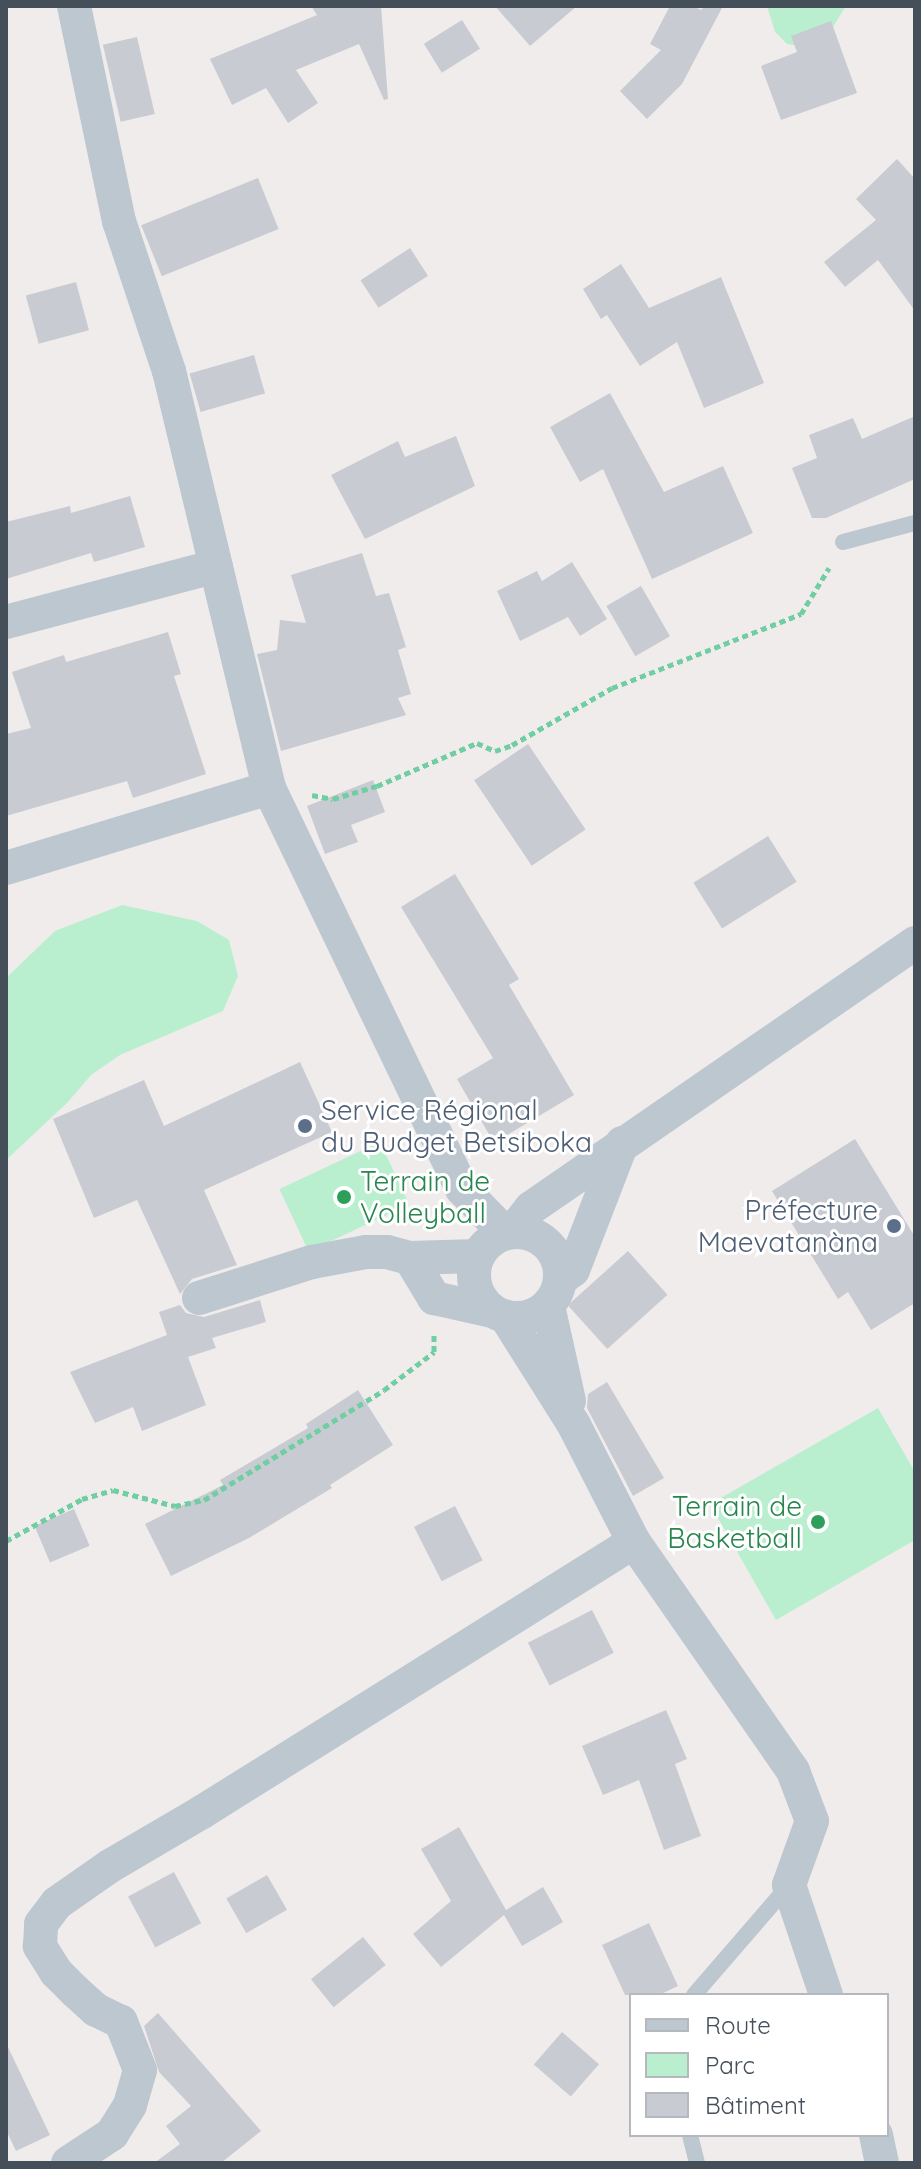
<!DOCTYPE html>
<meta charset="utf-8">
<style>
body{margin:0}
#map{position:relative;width:921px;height:2169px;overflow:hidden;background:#f0ecec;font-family:Quicksand,sans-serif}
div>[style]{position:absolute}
.green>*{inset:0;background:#b9efcf;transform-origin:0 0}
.building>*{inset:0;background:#c9cbd2;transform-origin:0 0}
.path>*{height:5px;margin-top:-2.5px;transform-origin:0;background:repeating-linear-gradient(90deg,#70cea2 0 6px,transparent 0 10px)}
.service>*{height:16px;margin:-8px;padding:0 8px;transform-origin:8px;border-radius:8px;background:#bdc7d0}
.minor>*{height:34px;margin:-17px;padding:0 17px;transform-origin:17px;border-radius:17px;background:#bdc7d0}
.minor>.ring{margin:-17px;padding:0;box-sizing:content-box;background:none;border:34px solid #bdc7d0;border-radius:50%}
.dots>*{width:22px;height:22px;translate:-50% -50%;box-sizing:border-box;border:4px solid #fff;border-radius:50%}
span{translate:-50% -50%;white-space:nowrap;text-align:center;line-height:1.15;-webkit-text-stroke:6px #fff;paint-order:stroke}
.service-label{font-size:28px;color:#4e5e75}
.left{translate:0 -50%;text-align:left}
.right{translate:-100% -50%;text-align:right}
.leisure-label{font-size:28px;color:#27864d}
.frame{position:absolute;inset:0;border:8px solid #454f5a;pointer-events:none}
.legend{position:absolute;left:629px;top:1993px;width:260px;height:144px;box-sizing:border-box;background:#fff;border:2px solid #b5b9bd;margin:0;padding:10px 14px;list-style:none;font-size:24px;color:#454f5a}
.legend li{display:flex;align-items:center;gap:16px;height:40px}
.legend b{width:40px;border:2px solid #b5b9bd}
</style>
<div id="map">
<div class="green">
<i style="clip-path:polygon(767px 6px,846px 6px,823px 43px,805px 47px,787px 44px,775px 32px)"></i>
<i style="clip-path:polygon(122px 905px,197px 921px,229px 940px,238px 976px,223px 1011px,120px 1055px,91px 1075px,68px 1102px,6px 1160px,6px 978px,55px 931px)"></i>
<i style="left:380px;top:1142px;width:69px;height:111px;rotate:65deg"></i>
<i style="clip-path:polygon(878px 1408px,915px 1472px,915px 1540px,776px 1620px,710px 1504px)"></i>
</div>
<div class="building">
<i style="clip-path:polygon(311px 6px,381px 6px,388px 99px,384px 100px,359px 44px,296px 70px,318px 103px,288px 123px,266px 88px,232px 105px,210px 59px,317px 15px)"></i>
<i style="clip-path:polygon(495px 6px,577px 6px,530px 46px)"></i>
<i style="clip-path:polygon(670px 6px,693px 6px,701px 10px,705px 6px,723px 6px,682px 84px,647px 119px,620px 91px,661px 50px,650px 44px)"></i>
<i style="left:462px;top:20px;width:34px;height:45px;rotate:58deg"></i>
<i style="clip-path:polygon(831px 21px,857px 93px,781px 120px,761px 66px,797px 52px,791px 36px)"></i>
<i style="left:137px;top:37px;width:79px;height:35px;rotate:77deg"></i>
<i style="clip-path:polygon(897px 159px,915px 179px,915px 311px,878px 260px,845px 287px,824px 262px,876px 220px,856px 199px)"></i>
<i style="left:258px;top:178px;width:55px;height:126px;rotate:68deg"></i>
<i style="left:410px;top:248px;width:33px;height:59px;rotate:57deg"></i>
<i style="clip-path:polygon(621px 264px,649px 308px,721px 277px,764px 383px,704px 408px,677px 342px,640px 366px,607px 315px,601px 319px,583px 289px)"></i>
<i style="left:76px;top:282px;width:50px;height:52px;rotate:75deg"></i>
<i style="left:254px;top:355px;width:40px;height:67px;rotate:74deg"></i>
<i style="clip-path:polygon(610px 393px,664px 492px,723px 466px,753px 533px,652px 579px,603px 469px,580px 482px,550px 427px)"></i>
<i style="clip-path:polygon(915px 416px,915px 479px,826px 518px,812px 518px,792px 468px,817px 458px,809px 435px,853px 418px,862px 439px)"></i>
<i style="clip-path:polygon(456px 436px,475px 486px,365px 539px,331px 475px,398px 441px,405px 457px)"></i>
<i style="clip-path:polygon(130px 496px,145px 547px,94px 562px,91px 553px,6px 579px,6px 522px,70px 506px,71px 513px)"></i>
<i style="clip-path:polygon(362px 553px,376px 596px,389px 593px,406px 647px,398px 650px,411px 694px,398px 698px,406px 715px,281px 751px,257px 654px,277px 650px,280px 620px,306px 623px,291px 575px)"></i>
<i style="clip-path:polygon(572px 562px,607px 619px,580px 636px,568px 617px,520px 641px,497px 591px,537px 571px,542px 581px)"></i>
<i style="left:641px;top:586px;width:58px;height:40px;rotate:60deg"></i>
<i style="clip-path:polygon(168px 632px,181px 674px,174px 676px,206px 774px,133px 798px,127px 781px,6px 816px,6px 734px,31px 728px,12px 672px,64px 655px,66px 662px)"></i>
<i style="left:528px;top:744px;width:103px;height:65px;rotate:56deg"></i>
<i style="clip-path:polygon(373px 780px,385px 812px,351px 825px,358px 842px,325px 854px,307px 806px)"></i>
<i style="left:768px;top:836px;width:54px;height:88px;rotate:58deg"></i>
<i style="clip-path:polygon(455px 874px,519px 979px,509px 985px,574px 1095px,494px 1143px,457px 1079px,493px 1058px,401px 907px)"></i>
<i style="clip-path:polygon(300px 1062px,332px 1132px,204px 1190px,237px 1265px,192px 1279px,180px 1294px,137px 1200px,94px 1218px,53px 1119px,144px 1080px,164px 1126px)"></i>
<i style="clip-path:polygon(855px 1139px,915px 1237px,915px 1303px,871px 1330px,848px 1292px,838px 1299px,772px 1191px)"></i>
<i style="left:628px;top:1251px;width:59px;height:81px;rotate:48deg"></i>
<i style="clip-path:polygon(260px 1300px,266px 1322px,212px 1338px,216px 1348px,188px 1357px,206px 1405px,142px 1431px,133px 1407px,95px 1423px,70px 1372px,167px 1335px,159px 1312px,180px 1305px,186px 1313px,204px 1317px)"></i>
<i style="clip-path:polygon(607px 1382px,664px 1478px,633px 1496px,587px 1408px,588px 1394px)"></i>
<i style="clip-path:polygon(358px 1390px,393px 1445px,330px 1485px,332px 1488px,249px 1538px,171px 1576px,145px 1524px,223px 1485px,220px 1480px,308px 1428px,306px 1424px)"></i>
<i style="left:455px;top:1506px;width:61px;height:46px;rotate:63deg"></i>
<i style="left:74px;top:1509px;width:40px;height:43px;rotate:67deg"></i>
<i style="left:592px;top:1610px;width:48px;height:72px;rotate:63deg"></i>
<i style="clip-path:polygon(666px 1710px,687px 1759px,675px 1764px,701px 1836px,664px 1850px,639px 1780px,603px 1795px,582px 1746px)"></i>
<i style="clip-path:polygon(459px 1827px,506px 1910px,543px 1887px,563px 1922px,522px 1946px,504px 1915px,441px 1967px,413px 1934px,451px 1901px,421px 1849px)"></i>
<i style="left:174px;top:1872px;width:58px;height:52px;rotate:62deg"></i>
<i style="left:267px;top:1875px;width:40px;height:47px;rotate:60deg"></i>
<i style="clip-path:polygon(649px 1923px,678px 1986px,659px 1995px,625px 1995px,602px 1945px)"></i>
<i style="left:363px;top:1937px;width:36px;height:67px;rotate:51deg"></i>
<i style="clip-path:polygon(158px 2013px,261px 2131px,221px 2163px,154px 2163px,180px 2144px,166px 2126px,191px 2106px,159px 2072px,144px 2026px)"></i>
<i style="left:562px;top:2032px;width:49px;height:43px;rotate:41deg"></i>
<i style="clip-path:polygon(6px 2043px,50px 2135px,16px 2151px,6px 2130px)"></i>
</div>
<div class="path">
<i style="left:312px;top:795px;width:21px;rotate:11deg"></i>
<i style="left:333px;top:799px;width:46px;rotate:-16.5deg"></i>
<i style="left:377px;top:786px;width:109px;rotate:-23.3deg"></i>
<i style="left:477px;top:743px;width:20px;rotate:24deg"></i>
<i style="left:495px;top:751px;width:18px;rotate:-19deg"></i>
<i style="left:512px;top:745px;width:115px;rotate:-29.7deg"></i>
<i style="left:612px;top:688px;width:203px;rotate:-21.4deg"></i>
<i style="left:801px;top:614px;width:54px;rotate:-58.7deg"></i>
<i style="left:6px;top:1541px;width:87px;rotate:-28.9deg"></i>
<i style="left:82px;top:1499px;width:32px;rotate:-16deg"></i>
<i style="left:113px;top:1490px;width:64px;rotate:14.5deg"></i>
<i style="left:175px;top:1506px;width:30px;rotate:-12deg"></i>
<i style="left:204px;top:1500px;width:211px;rotate:-31.4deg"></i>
<i style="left:384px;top:1390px;width:63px;rotate:-37.2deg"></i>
<i style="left:434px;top:1352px;width:17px;rotate:-90deg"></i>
</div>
<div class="service">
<i style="left:843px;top:542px;width:74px;rotate:-14.8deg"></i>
<i style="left:694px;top:1995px;width:145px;rotate:-49.2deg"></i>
<i style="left:690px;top:2135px;width:29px;rotate:76deg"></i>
</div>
<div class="minor">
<i style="left:74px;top:6px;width:220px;rotate:78.2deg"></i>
<i style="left:119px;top:221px;width:158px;rotate:71.6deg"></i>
<i style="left:169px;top:371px;width:429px;rotate:76.5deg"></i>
<i style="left:269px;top:788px;width:445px;rotate:64.3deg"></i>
<i style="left:462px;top:1189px;width:60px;rotate:45.7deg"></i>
<i style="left:6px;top:622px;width:217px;rotate:-14.9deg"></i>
<i style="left:6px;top:868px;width:275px;rotate:-16.9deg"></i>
<i style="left:513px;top:1231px;width:29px;rotate:-52deg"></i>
<i style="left:531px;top:1208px;width:467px;rotate:-34.6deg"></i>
<i class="ring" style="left:474px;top:1232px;width:52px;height:52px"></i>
<i style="left:410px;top:1258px;width:47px;rotate:59deg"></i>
<i style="left:434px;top:1298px;width:59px;rotate:12.6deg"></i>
<i style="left:561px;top:1279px;width:15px;rotate:-37deg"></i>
<i style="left:573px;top:1270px;width:136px;rotate:-68.9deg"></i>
<i style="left:199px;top:1298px;width:119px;rotate:-17.7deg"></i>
<i style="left:312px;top:1262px;width:55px;rotate:-10.5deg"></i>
<i style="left:366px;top:1252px;width:21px"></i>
<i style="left:387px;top:1252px;width:24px;rotate:15deg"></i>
<i style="left:410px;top:1258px;width:67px;rotate:-1.7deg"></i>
<i style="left:548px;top:1306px;width:97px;rotate:77.5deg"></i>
<i style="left:506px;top:1317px;width:128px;rotate:57.8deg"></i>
<i style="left:574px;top:1425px;width:131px;rotate:62.9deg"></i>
<i style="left:634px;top:1542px;width:279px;rotate:55.2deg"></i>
<i style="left:793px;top:1771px;width:53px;rotate:69.2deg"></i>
<i style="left:812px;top:1821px;width:68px;rotate:109.8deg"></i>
<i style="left:789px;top:1885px;width:116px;rotate:71.4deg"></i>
<i style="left:876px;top:2135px;width:29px;rotate:78deg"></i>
<i style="left:68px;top:2163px;width:53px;rotate:-33.4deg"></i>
<i style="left:112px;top:2134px;width:34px;rotate:-58deg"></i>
<i style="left:130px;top:2105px;width:36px;rotate:-74deg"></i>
<i style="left:140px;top:2070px;width:52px;rotate:-111.6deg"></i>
<i style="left:121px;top:2022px;width:28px;rotate:-154deg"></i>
<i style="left:96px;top:2010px;width:27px;rotate:-138deg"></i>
<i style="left:76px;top:1992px;width:28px;rotate:-135deg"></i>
<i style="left:56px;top:1972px;width:31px;rotate:-122deg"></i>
<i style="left:40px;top:1946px;width:22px;rotate:-87deg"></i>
<i style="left:41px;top:1924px;width:26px;rotate:-53deg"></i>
<i style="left:57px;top:1903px;width:65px;rotate:-34.9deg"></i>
<i style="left:110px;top:1866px;width:107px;rotate:-30.4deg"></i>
<i style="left:202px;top:1812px;width:509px;rotate:-32.01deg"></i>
</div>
<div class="dots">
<i style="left:305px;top:1126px;background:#5c6f8a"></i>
<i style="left:344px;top:1197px;background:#2e9e5b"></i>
<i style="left:894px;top:1226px;background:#5c6f8a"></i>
<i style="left:818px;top:1522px;background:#2e9e5b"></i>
</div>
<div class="service-label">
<span class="left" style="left:321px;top:1126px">Service Régional<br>du Budget Betsiboka</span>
<span class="right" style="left:878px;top:1226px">Préfecture<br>Maevatanàna</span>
</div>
<div class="leisure-label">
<span class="left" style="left:360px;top:1197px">Terrain de<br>Volleyball</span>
<span class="right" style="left:802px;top:1522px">Terrain de<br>Basketball</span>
</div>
<div class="frame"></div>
<ul class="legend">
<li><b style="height:10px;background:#bdc7d0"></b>Route</li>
<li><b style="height:22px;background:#b9efcf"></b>Parc</li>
<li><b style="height:22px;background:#c9cbd2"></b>Bâtiment</li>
</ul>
</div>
